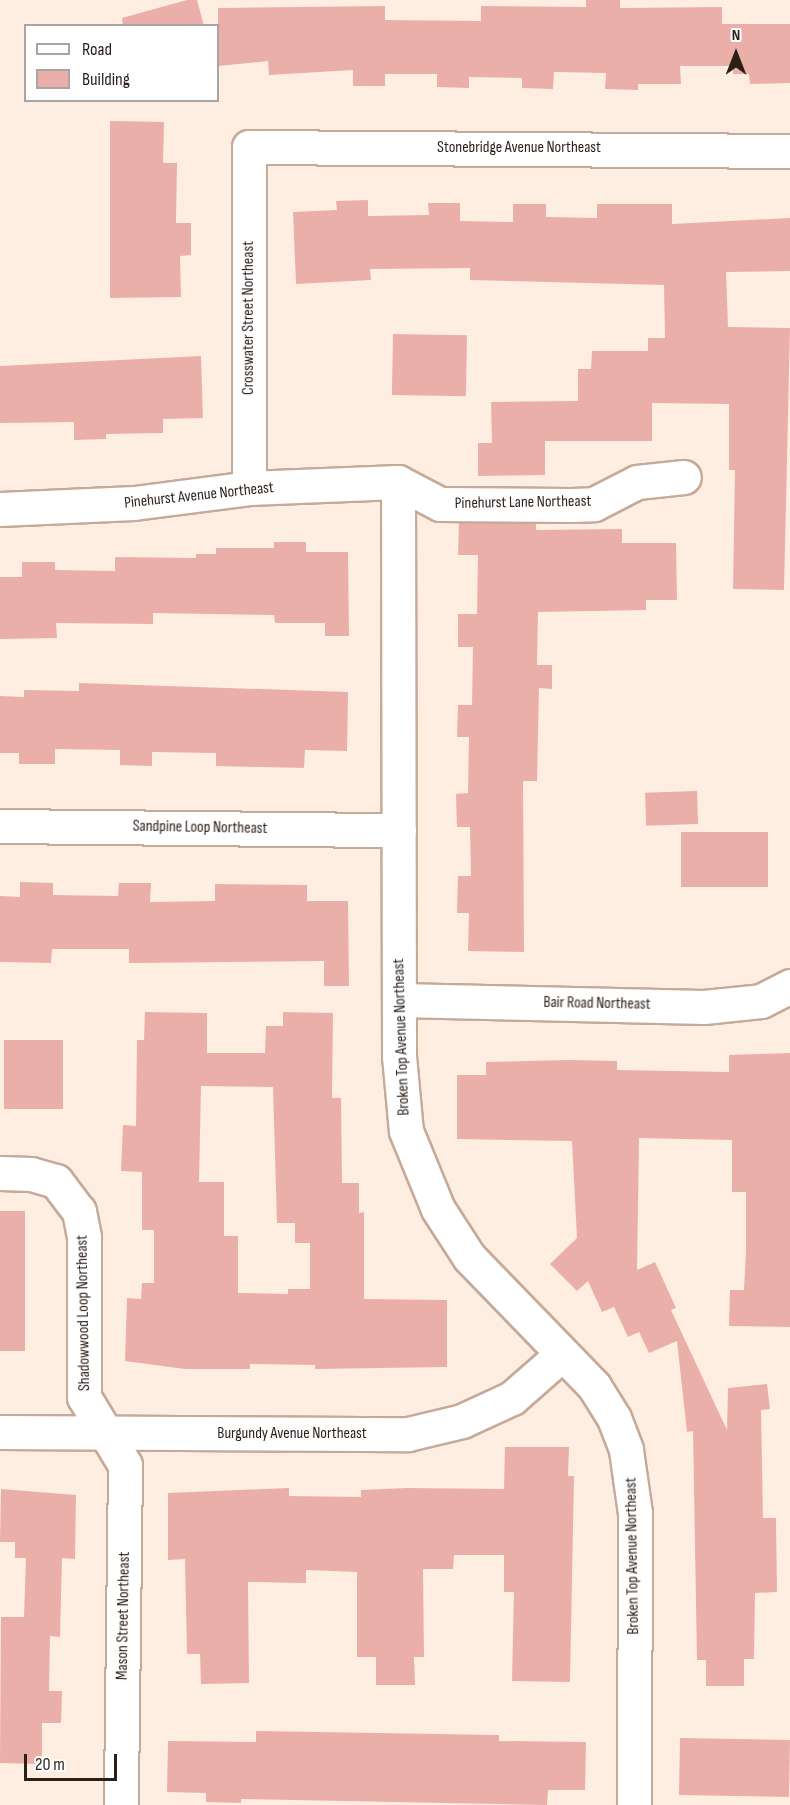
<!DOCTYPE html>
<style>
body{margin:0}
#map{position:relative;width:790px;height:1805px;overflow:hidden;background:#feede1;font-family:"Sofia Sans Condensed",sans-serif}
div>[style]{position:absolute}
.building>*{inset:0;background:#ebafaa;transform-origin:0 0}
.roads{filter:drop-shadow(2px 0 #c6aa98) drop-shadow(-2px 0 #c6aa98) drop-shadow(0 2px #c6aa98) drop-shadow(0 -2px #c6aa98)}
.minor>*{height:33px;margin:-16.5px;padding:0 16.5px;transform-origin:16.5px;border-radius:16.5px;background:#fff}
span{translate:-50% -50%;white-space:nowrap;text-align:center;line-height:1.15;-webkit-text-stroke:5px #fefefe;paint-order:stroke}
.street-label{font-size:16px;color:#2a1f19}
.legend{position:absolute;left:24px;top:24px;width:195px;height:78px;box-sizing:border-box;background:#fefefe;border:2px solid #a9a5a2;margin:0;padding:8px 10px;list-style:none;font-size:18px;color:#2a1f19}
.legend li{display:flex;align-items:center;gap:12px;height:30px}
.legend b{width:30px;border:2px solid #a9a5a2}
.north{position:absolute;left:706px;top:24px;width:60px;height:60px;-webkit-text-stroke:4px #fefefe;paint-order:stroke;rotate:0deg;font-size:16px;font-weight:700;line-height:24px;text-align:center;color:#2a1f19}
.north::after{content:'';display:block;margin:auto;width:21px;height:27px;background:#2a1f19;clip-path:polygon(50% 0,100% 100%,50% 72%,0 100%)}
.scale{position:absolute;left:24px;top:1754px;width:93px;height:27px;box-sizing:border-box;border:3px solid #2a1f19;border-top:0;padding-left:8px;font-size:18px;line-height:21px;white-space:nowrap;color:#2a1f19;-webkit-text-stroke:4px #fefefe;paint-order:stroke}
</style>
<div id="map">
<div class="building">
<i style="clip-path:polygon(187px 0,197px 0,204px 26px,123px 26px,122px 18px)"></i>
<i style="clip-path:polygon(586px 0,620px 0,620px 8px,722px 7px,722px 24px,790px 24px,790px 83px,750px 84px,749px 74px,733px 74px,733px 66px,680px 66px,681px 84px,638px 84px,638px 90px,605px 89px,606px 73px,554px 72px,553px 89px,522px 88px,522px 78px,469px 77px,469px 88px,437px 87px,437px 74px,385px 74px,385px 86px,353px 86px,353px 70px,269px 75px,268px 61px,218px 66px,218px 8px,385px 6px,385px 20px,481px 21px,481px 6px,586px 7px)"></i>
<i style="clip-path:polygon(110px 121px,164px 122px,163px 163px,177px 163px,176px 223px,191px 223px,191px 255px,180px 256px,181px 297px,110px 298px)"></i>
<i style="clip-path:polygon(368px 200px,368px 216px,429px 215px,428px 203px,460px 203px,460px 221px,513px 222px,513px 204px,546px 204px,546px 217px,597px 218px,597px 204px,672px 204px,672px 224px,790px 218px,790px 271px,726px 272px,728px 327px,790px 328px,784px 590px,733px 589px,735px 470px,729px 470px,729px 404px,652px 403px,652px 441px,545px 441px,545px 475px,478px 476px,478px 443px,492px 443px,491px 402px,578px 401px,578px 369px,591px 369px,592px 351px,648px 351px,648px 338px,665px 338px,664px 285px,470px 280px,470px 268px,370px 269px,371px 280px,296px 284px,293px 212px,337px 210px,336px 201px)"></i>
<i style="left:393px;top:334px;width:74px;height:61px;rotate:1deg"></i>
<i style="clip-path:polygon(201px 356px,203px 418px,163px 419px,163px 433px,106px 434px,106px 439px,74px 440px,74px 422px,0 423px,0 366px)"></i>
<i style="clip-path:polygon(459px 523px,536px 523px,536px 530px,622px 529px,622px 543px,676px 543px,677px 600px,646px 600px,646px 610px,538px 612px,537px 665px,552px 665px,552px 689px,539px 688px,537px 781px,523px 781px,524px 952px,468px 951px,469px 913px,457px 913px,458px 876px,471px 876px,470px 827px,457px 827px,456px 794px,468px 793px,469px 737px,457px 737px,458px 705px,472px 705px,473px 647px,458px 647px,458px 614px,477px 614px,478px 555px,458px 555px)"></i>
<i style="clip-path:polygon(274px 542px,306px 542px,306px 552px,348px 552px,349px 636px,325px 636px,325px 623px,275px 623px,274px 615px,153px 613px,153px 624px,56px 623px,57px 638px,0 639px,0 577px,22px 577px,22px 562px,55px 562px,55px 570px,115px 571px,115px 557px,196px 558px,196px 554px,216px 554px,216px 548px,274px 548px)"></i>
<i style="clip-path:polygon(79px 683px,348px 692px,347px 751px,305px 750px,304px 768px,216px 766px,216px 753px,152px 752px,152px 766px,120px 765px,120px 750px,55px 749px,55px 764px,19px 764px,19px 753px,0 753px,0 696px,24px 697px,24px 690px,79px 691px)"></i>
<i style="left:697px;top:791px;width:33px;height:52px;rotate:88deg"></i>
<i style="left:681px;top:832px;width:87px;height:55px"></i>
<i style="clip-path:polygon(20px 882px,53px 883px,53px 895px,118px 896px,119px 883px,151px 883px,150px 902px,215px 901px,215px 884px,307px 885px,307px 901px,348px 901px,349px 986px,324px 986px,324px 961px,129px 963px,129px 949px,52px 949px,51px 963px,0 962px,0 896px,20px 897px)"></i>
<i style="clip-path:polygon(evenodd,145px 1012px,207px 1013px,207px 1053px,265px 1053px,266px 1026px,283px 1026px,283px 1012px,333px 1013px,332px 1098px,341px 1098px,342px 1183px,359px 1183px,359px 1213px,364px 1212px,364px 1299px,447px 1300px,447px 1367px,315px 1369px,315px 1365px,250px 1364px,250px 1369px,185px 1369px,125px 1361px,127px 1298px,141px 1299px,142px 1283px,154px 1283px,154px 1230px,142px 1230px,142px 1172px,121px 1171px,123px 1125px,136px 1126px,137px 1040px,144px 1040px,145px 1012px,201px 1086px,273px 1087px,277px 1223px,295px 1223px,295px 1243px,310px 1243px,310px 1289px,288px 1289px,288px 1294px,238px 1293px,238px 1236px,224px 1236px,224px 1182px,199px 1182px,201px 1086px)"></i>
<i style="left:4px;top:1040px;width:59px;height:69px"></i>
<i style="clip-path:polygon(790px 1053px,790px 1327px,729px 1326px,730px 1290px,744px 1290px,746px 1251px,746px 1192px,732px 1192px,732px 1140px,639px 1138px,637px 1270px,655px 1262px,676px 1308px,671px 1310px,727px 1430px,728px 1388px,767px 1384px,770px 1409px,761px 1410px,763px 1518px,776px 1518px,777px 1592px,755px 1593px,754px 1659px,744px 1659px,744px 1686px,706px 1686px,706px 1660px,697px 1660px,693px 1431px,687px 1432px,677px 1341px,649px 1353px,639px 1332px,628px 1337px,614px 1307px,602px 1312px,588px 1281px,577px 1291px,550px 1264px,577px 1238px,572px 1141px,457px 1139px,457px 1075px,486px 1075px,486px 1062px,568px 1060px,617px 1061px,617px 1070px,729px 1072px,729px 1055px)"></i>
<i style="left:0;top:1211px;width:25px;height:140px"></i>
<i style="clip-path:polygon(505px 1447px,569px 1447px,568px 1476px,574px 1476px,570px 1682px,512px 1681px,514px 1592px,504px 1592px,504px 1555px,454px 1555px,453px 1569px,423px 1569px,424px 1657px,414px 1657px,415px 1685px,376px 1685px,376px 1657px,357px 1657px,357px 1572px,306px 1570px,306px 1583px,248px 1582px,249px 1683px,201px 1684px,200px 1654px,187px 1654px,185px 1559px,168px 1560px,168px 1493px,289px 1488px,289px 1496px,361px 1497px,361px 1490px,407px 1488px,504px 1489px)"></i>
<i style="clip-path:polygon(1px 1489px,76px 1495px,75px 1559px,62px 1558px,60px 1637px,50px 1636px,49px 1691px,62px 1691px,61px 1723px,42px 1723px,42px 1764px,0 1763px,1px 1617px,24px 1617px,26px 1558px,15px 1558px,15px 1542px,0 1542px)"></i>
<i style="clip-path:polygon(256px 1731px,499px 1735px,499px 1741px,586px 1742px,585px 1790px,548px 1790px,547px 1805px,241px 1799px,241px 1803px,206px 1802px,206px 1793px,167px 1792px,168px 1741px,256px 1742px)"></i>
<i style="left:680px;top:1738px;width:110px;height:57px;rotate:1deg"></i>
</div>
<div class="roads">
<div class="minor">
<i style="left:398px;top:482px;width:574px;rotate:89.9deg"></i>
<i style="left:399px;top:1056px;width:75px;rotate:84.7deg"></i>
<i style="left:406px;top:1131px;width:84px;rotate:67.7deg"></i>
<i style="left:438px;top:1209px;width:57px;rotate:57.1deg"></i>
<i style="left:469px;top:1257px;width:180px;rotate:45.9deg"></i>
<i style="left:594px;top:1386px;width:38px;rotate:58deg"></i>
<i style="left:614px;top:1418px;width:34px;rotate:69deg"></i>
<i style="left:626px;top:1450px;width:64px;rotate:81.9deg"></i>
<i style="left:635px;top:1513px;width:292px;rotate:90.2deg"></i>
<i style="left:398px;top:482px;width:47px;rotate:27.6deg"></i>
<i style="left:440px;top:504px;width:131px;rotate:0.4deg"></i>
<i style="left:571px;top:505px;width:23px;rotate:-2deg"></i>
<i style="left:594px;top:504px;width:48px;rotate:-27.1deg"></i>
<i style="left:637px;top:482px;width:47px;rotate:-6.1deg"></i>
<i style="left:249px;top:488px;width:341px;rotate:-90deg"></i>
<i style="left:249px;top:147px;width:541px;rotate:0.42deg"></i>
<i style="left:0;top:509px;width:134px;rotate:-2.6deg"></i>
<i style="left:134px;top:503px;width:116px;rotate:-7.4deg"></i>
<i style="left:249px;top:488px;width:149px;rotate:-2.3deg"></i>
<i style="left:0;top:826px;width:399px;rotate:0.6deg"></i>
<i style="left:400px;top:1000px;width:304px;rotate:1.3deg"></i>
<i style="left:704px;top:1007px;width:57px;rotate:-6deg"></i>
<i style="left:761px;top:1001px;width:33px;rotate:-27deg"></i>
<i style="left:0;top:1173px;width:31px;rotate:2deg"></i>
<i style="left:31px;top:1174px;width:26px;rotate:16deg"></i>
<i style="left:56px;top:1181px;width:38px;rotate:53deg"></i>
<i style="left:79px;top:1211px;width:26px;rotate:79deg"></i>
<i style="left:84px;top:1237px;width:160px;rotate:90deg"></i>
<i style="left:84px;top:1397px;width:79px;rotate:58.9deg"></i>
<i style="left:125px;top:1465px;width:340px;rotate:90.7deg"></i>
<i style="left:0;top:1432px;width:408px;rotate:0.3deg"></i>
<i style="left:408px;top:1434px;width:56px;rotate:-13.5deg"></i>
<i style="left:462px;top:1421px;width:55px;rotate:-24.7deg"></i>
<i style="left:512px;top:1398px;width:67px;rotate:-41.3deg"></i>
</div>
</div>
<div class="street-label">
<span style="left:519px;top:148px">Stonebridge Avenue Northeast</span>
<span style="left:249px;top:318px;rotate:-90deg">Crosswater Street Northeast</span>
<span style="left:199px;top:496px;rotate:-6deg">Pinehurst Avenue Northeast</span>
<span style="left:523px;top:503px;rotate:-1deg">Pinehurst Lane Northeast</span>
<span style="left:200px;top:828px;rotate:1deg">Sandpine Loop Northeast</span>
<span style="left:597px;top:1004px;rotate:1deg">Bair Road Northeast</span>
<span style="left:402px;top:1037px;rotate:-92deg">Broken Top Avenue Northeast</span>
<span style="left:84px;top:1313px;rotate:-91deg">Shadowwood Loop Northeast</span>
<span style="left:292px;top:1434px">Burgundy Avenue Northeast</span>
<span style="left:633px;top:1556px;rotate:-91deg">Broken Top Avenue Northeast</span>
<span style="left:124px;top:1616px;rotate:-89deg">Mason Street Northeast</span>
</div>
<ul class="legend">
<li><b style="height:8px;background:#fff"></b>Road</li>
<li><b style="height:16px;background:#ebafaa"></b>Building</li>
</ul>
<div class="north">N</div>
<div class="scale">20 m</div>
</div>
